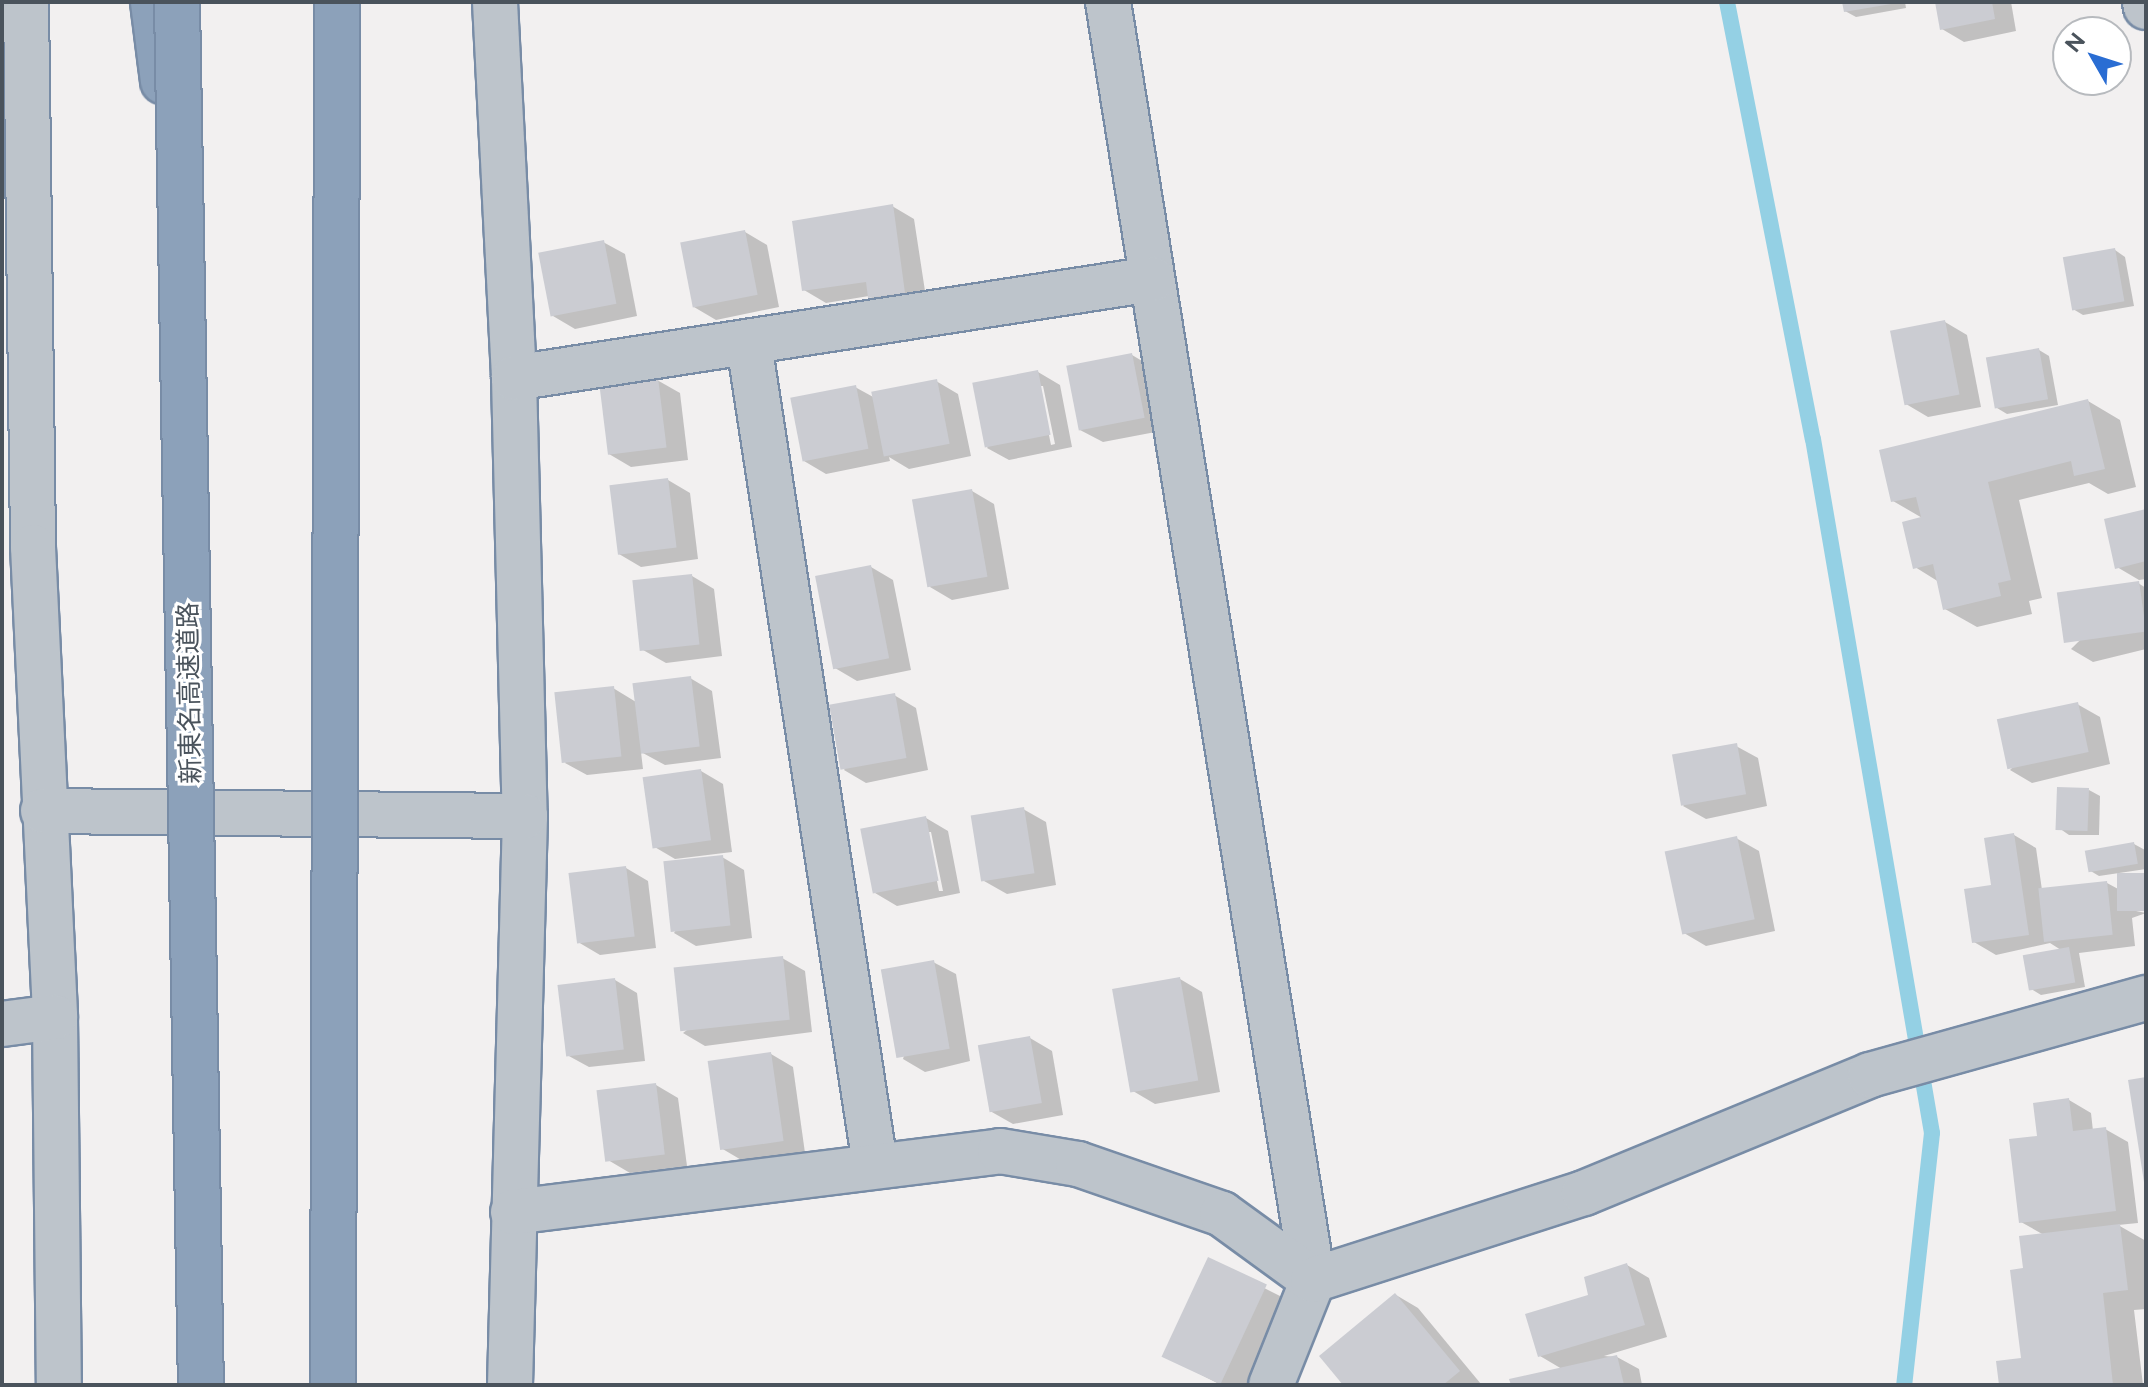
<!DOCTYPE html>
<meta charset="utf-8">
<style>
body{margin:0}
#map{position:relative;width:2148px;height:1387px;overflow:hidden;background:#f2f0f0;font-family:Raleway,"Noto Sans JP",sans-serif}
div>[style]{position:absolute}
.shadow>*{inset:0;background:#0003}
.stream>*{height:16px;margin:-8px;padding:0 8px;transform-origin:8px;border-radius:8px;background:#94d0e4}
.building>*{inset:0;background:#cbccd2;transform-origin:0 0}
.roads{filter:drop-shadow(2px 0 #788ca6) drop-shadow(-2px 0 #788ca6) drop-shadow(0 2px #788ca6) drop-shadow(0 -2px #788ca6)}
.street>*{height:44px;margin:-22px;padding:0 22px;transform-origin:22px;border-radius:22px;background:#bdc4cb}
.highway>*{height:44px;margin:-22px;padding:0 22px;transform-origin:22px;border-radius:22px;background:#8ca1ba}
.bridges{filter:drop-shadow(2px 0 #788ca6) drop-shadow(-2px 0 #788ca6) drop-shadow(0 2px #788ca6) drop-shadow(0 -2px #788ca6)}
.highway-bridge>*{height:44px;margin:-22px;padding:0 22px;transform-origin:22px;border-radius:22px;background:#8ca1ba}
span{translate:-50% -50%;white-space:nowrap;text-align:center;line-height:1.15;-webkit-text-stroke:6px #fff;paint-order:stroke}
.street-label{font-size:26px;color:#4a535c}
.frame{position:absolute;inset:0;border:4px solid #4a535c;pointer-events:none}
.north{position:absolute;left:2052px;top:16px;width:80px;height:80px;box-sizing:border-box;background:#fff;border:2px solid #b7babe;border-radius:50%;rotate:309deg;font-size:22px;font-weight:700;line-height:32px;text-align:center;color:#4a535c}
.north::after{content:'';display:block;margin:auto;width:28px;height:36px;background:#2a6dd3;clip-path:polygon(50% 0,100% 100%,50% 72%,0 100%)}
</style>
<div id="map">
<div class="shadow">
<i style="clip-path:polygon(1844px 2px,1905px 2px,1906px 8px,1856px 17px,1845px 11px)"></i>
<i style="clip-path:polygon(1937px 2px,2011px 2px,2016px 31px,1964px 42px,1942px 29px)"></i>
<i style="clip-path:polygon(892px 206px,914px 219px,927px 304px,892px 310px,869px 296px,826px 303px,804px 290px)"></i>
<i style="clip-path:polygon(745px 232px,767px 245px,779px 307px,716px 320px,694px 307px)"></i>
<i style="clip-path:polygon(603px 242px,625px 254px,637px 316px,575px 329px,553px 316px)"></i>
<i style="clip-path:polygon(2115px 250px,2125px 257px,2134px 306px,2083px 315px,2073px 309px)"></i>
<i style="clip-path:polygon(1945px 322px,1967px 335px,1981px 407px,1928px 417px,1906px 404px)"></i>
<i style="clip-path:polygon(2039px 350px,2049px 356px,2058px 405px,2007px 414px,1997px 408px)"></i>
<i style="clip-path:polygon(1132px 355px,1154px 368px,1166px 430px,1103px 442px,1080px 430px)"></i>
<i style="clip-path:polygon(evenodd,1038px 372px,1060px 385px,1072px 447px,1009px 460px,987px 448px,1038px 372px,1039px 386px,1043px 386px,1055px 444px,1051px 445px,1039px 386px)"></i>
<i style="clip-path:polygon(657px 380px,680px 393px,688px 460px,631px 467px,609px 454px)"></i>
<i style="clip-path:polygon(936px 381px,958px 394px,971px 456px,909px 469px,889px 457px,890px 461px,826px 474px,804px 461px,855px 387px,875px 398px)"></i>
<i style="clip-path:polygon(2088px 401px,2120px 420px,2136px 487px,2108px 494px,2089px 483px,2019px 500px,2042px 598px,2029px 601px,2032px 614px,1977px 627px,1945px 609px,1939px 582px,1915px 567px,1924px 519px,1893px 501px)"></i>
<i style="clip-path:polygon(668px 480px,690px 493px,698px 559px,641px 567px,619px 554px)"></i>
<i style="clip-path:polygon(972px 491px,994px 504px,1009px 589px,952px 600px,930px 587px)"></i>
<i style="clip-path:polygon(2146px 511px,2146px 579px,2139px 580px,2117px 567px)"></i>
<i style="clip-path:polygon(871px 567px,893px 580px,911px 670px,857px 681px,835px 668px)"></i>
<i style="clip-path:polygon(692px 576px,714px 589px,722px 656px,666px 663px,643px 650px)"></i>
<i style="clip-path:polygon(2138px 583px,2146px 588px,2146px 649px,2093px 662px,2071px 649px)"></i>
<i style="clip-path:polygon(690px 678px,712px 691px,721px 758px,665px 765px,641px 752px,643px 769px,587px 775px,565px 763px,613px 688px,636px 702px)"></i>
<i style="clip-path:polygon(894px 695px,916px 708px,928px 770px,866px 783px,844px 770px)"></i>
<i style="clip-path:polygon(2077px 704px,2100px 717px,2110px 764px,2032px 783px,2010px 770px)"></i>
<i style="clip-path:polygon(1736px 746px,1758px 758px,1767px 806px,1706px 819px,1683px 806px)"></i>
<i style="clip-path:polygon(701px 771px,723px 784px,732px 852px,675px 859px,653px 846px)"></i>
<i style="clip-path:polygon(2089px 790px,2100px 796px,2099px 835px,2069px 835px,2059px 828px)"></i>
<i style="clip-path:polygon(1023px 809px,1046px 822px,1056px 885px,1007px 894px,984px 881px)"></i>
<i style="clip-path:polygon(evenodd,926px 818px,948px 831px,960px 893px,897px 906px,875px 893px,926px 818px,927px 832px,931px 832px,943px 891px,939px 891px,927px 832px)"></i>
<i style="clip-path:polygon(2014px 835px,2036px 848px,2042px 890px,2107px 883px,2120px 890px,2146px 875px,2146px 909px,2131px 910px,2146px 913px,2132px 918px,2135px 946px,2079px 953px,2085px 987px,2041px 995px,2031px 989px,2061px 950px,2050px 943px,1996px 955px,1974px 942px)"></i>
<i style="clip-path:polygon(1736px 838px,1759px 851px,1775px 931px,1706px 946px,1684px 933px)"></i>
<i style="clip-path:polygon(2134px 844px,2145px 850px,2146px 869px,2099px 876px,2089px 870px)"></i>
<i style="clip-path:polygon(722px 857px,744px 870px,752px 938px,696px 946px,674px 933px)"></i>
<i style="clip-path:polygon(626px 868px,648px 881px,656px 948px,600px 955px,578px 942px)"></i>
<i style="clip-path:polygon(782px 958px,805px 971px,812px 1032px,705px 1046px,683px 1033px)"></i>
<i style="clip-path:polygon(933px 962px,956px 974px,970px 1061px,925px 1072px,903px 1059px)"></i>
<i style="clip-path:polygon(1180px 979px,1202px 992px,1220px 1092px,1155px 1104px,1133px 1091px)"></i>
<i style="clip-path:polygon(615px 980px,637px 993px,645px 1061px,589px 1067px,567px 1055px)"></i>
<i style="clip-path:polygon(1030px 1038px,1052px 1051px,1063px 1115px,1013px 1124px,990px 1111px)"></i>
<i style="clip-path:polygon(771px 1054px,793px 1067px,805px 1153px,743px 1161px,721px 1148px)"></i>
<i style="clip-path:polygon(656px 1085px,678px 1098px,687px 1166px,630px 1173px,608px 1160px)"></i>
<i style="clip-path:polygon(2069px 1100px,2091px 1113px,2093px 1131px,2105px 1129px,2128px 1142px,2138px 1223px,2118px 1225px,2146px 1241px,2146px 1309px,2134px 1310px,2143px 1385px,2001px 1385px,2023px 1359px,2025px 1270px,2044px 1235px,2021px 1222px,2039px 1137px)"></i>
<i style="clip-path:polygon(1209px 1260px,1288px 1300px,1248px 1385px,1221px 1385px,1165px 1356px)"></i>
<i style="clip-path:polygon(1627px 1265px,1649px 1278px,1667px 1337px,1604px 1356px,1617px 1357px,1639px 1369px,1642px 1385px,1513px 1385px,1562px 1369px,1540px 1356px,1591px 1297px)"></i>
<i style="clip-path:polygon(1396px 1295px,1418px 1308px,1481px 1384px,1345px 1385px)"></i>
</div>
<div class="stream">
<i style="left:1727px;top:2px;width:445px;rotate:78.9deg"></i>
<i style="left:1813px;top:439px;width:704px;rotate:80.27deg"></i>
<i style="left:1932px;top:1133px;width:254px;rotate:96.3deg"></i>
</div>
<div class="building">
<i style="clip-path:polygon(1842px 2px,1891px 2px,1891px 4px,1844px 12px)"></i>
<i style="clip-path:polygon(1935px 2px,1992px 2px,1995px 19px,1940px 30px)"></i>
<i style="clip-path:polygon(893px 204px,905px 293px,868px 298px,866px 282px,802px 291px,792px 221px)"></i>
<i style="left:745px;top:230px;width:66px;height:66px;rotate:79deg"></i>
<i style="left:604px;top:240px;width:65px;height:67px;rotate:79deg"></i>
<i style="left:2115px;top:248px;width:54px;height:53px;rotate:80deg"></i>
<i style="left:1945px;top:320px;width:76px;height:56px;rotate:79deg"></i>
<i style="left:2039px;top:348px;width:52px;height:54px;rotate:80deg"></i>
<i style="left:1132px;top:353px;width:66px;height:67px;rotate:79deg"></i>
<i style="left:1038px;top:370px;width:66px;height:67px;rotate:79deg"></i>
<i style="left:658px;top:378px;width:70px;height:59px;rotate:83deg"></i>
<i style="left:937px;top:379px;width:66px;height:67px;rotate:79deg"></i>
<i style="left:856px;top:385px;width:65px;height:67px;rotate:79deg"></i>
<i style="clip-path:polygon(2088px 399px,2105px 469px,2074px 476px,2071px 461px,1988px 482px,2011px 580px,1998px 583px,2001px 596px,1943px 610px,1933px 564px,1913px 569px,1902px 522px,1921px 517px,1916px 497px,1891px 502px,1879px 450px)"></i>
<i style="left:668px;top:478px;width:70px;height:59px;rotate:83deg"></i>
<i style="left:972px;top:489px;width:89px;height:61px;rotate:80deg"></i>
<i style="clip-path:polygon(2146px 509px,2146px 561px,2115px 569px,2104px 519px)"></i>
<i style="left:871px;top:565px;width:95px;height:57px;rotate:79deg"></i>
<i style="left:692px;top:574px;width:71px;height:60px;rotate:84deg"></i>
<i style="left:2139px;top:581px;width:51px;height:83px;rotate:82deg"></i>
<i style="left:691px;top:676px;width:71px;height:59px;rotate:83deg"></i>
<i style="left:614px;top:686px;width:71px;height:60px;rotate:84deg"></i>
<i style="left:895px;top:693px;width:66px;height:67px;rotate:80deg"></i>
<i style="left:2078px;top:702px;width:51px;height:83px;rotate:78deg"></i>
<i style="left:1737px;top:743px;width:52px;height:66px;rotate:80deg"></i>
<i style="left:701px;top:769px;width:72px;height:59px;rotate:82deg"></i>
<i style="left:2057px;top:787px;width:32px;height:43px;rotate:2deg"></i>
<i style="left:1024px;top:807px;width:67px;height:54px;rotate:81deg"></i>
<i style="left:926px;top:816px;width:66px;height:67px;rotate:79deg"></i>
<i style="clip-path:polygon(2014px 833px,2029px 935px,1972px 943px,1964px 889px,1991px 885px,1984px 838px)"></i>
<i style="left:1737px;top:836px;width:85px;height:74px;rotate:78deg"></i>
<i style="left:2134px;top:842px;width:22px;height:50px;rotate:80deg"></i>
<i style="left:723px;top:855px;width:71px;height:60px;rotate:84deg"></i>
<i style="left:626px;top:866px;width:71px;height:58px;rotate:83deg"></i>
<i style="left:2146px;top:873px;width:38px;height:29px;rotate:90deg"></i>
<i style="left:2107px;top:881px;width:54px;height:69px;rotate:84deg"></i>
<i style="left:2069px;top:947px;width:36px;height:47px;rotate:80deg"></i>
<i style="left:783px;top:956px;width:64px;height:110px;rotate:84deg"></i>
<i style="left:934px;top:960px;width:90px;height:54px;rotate:80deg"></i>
<i style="left:1180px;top:977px;width:105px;height:69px;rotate:80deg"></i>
<i style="left:615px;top:978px;width:72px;height:58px;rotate:83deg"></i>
<i style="left:1030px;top:1036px;width:68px;height:53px;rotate:80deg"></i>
<i style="left:771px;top:1052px;width:90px;height:64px;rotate:82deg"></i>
<i style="clip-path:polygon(2146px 1077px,2146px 1182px,2144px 1182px,2128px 1080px)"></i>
<i style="left:656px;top:1083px;width:72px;height:60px;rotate:83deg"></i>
<i style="clip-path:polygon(2069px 1098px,2073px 1131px,2106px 1127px,2116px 1211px,2019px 1223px,2009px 1139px,2037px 1136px,2033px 1103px)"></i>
<i style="clip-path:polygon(2120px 1224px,2128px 1290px,2103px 1293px,2113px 1385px,1999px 1385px,1996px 1361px,2021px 1358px,2010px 1270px,2023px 1268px,2019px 1236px)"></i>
<i style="left:1208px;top:1257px;width:65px;height:110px;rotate:25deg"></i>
<i style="clip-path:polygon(1627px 1263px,1645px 1325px,1538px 1357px,1525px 1314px,1588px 1295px,1584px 1277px)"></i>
<i style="clip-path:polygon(1395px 1293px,1460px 1371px,1443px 1385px,1343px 1385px,1319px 1356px)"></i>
<i style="clip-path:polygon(1617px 1355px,1624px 1385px,1511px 1385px,1509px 1379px)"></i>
</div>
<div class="roads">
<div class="street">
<i style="left:26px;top:2px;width:545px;rotate:89.26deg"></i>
<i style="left:33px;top:547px;width:471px;rotate:87.3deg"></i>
<i style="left:55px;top:1017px;width:368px;rotate:89.4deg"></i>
<i style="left:495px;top:2px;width:376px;rotate:87.1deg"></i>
<i style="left:514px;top:378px;width:438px;rotate:88.6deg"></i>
<i style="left:525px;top:816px;width:569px;rotate:91.51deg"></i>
<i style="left:1108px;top:2px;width:1294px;rotate:80.89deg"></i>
<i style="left:1313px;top:1280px;width:113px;rotate:111.8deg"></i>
<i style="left:2145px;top:2px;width:5px;rotate:79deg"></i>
<i style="left:749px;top:344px;width:831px;rotate:81.27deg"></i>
<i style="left:514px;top:378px;width:646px;rotate:-8.82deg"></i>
<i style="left:43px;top:811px;width:482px;rotate:0.6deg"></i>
<i style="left:2px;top:1024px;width:53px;rotate:-7.5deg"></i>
<i style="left:513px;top:1212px;width:491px;rotate:-7.1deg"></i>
<i style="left:1000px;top:1151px;width:79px;rotate:9.5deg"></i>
<i style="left:1078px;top:1164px;width:152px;rotate:19.1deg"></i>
<i style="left:1222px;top:1214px;width:112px;rotate:36deg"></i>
<i style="left:1313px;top:1280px;width:285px;rotate:-17.8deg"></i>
<i style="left:1584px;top:1193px;width:309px;rotate:-22.4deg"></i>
<i style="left:1870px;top:1075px;width:287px;rotate:-15.6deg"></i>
</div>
<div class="highway">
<i style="left:153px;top:2px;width:80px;rotate:82.8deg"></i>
</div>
</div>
<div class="bridges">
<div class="highway-bridge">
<i style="left:177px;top:2px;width:1383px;rotate:89.01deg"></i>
<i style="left:333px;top:1385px;width:1383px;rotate:-89.83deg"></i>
</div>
</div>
<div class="street-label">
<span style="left:190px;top:693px;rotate:-91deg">新東名高速道路</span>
</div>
<div class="frame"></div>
<div class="north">N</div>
</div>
